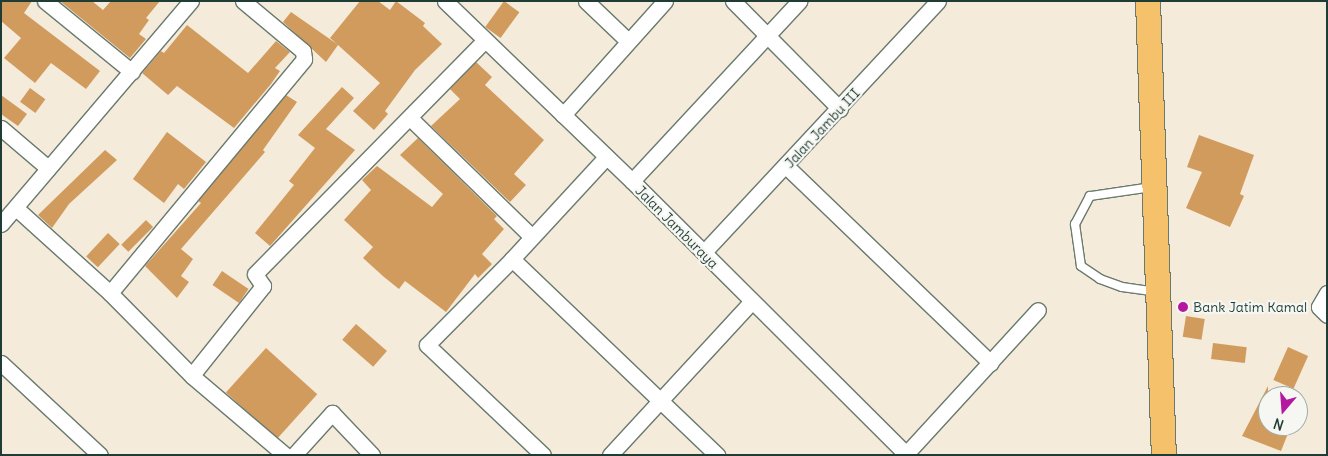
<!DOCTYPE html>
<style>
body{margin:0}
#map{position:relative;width:1328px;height:456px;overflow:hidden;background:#f4ebda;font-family:Delius,sans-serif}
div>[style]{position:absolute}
.building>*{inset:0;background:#d29b5e;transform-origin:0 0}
.roads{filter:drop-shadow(1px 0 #6a7a6e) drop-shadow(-1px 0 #6a7a6e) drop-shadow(0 1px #6a7a6e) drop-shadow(0 -1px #6a7a6e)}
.service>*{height:8px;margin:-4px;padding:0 4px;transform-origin:4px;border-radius:4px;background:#fff}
.minor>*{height:15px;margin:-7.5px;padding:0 7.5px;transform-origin:7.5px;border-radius:7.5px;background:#fff}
.trunk>*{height:24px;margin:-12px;padding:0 12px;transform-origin:12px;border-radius:12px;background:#f5c16b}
.dots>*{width:14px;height:14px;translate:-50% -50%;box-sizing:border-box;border:2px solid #f6f6f2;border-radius:50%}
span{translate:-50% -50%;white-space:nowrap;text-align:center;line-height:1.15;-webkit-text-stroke:4.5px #f6f6f2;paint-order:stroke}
.street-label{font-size:14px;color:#1f3d34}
.poi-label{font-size:14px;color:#1f3d34}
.left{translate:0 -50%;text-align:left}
.frame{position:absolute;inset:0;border:2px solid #1f3d34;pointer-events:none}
.north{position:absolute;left:1258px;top:386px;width:50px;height:50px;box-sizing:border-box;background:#f6f6f2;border:1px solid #a0aca6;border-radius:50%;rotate:198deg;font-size:14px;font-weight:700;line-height:20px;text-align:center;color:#1f3d34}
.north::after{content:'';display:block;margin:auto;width:18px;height:22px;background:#b5179e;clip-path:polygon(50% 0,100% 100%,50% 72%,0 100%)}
</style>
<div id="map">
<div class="building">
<i style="clip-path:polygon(1px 1px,32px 1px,24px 13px,100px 71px,86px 89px,51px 63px,35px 83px,4px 58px,21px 38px,1px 21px)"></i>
<i style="clip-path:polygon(60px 1px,92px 1px,103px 10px,111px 1px,160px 1px,146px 18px,149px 20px,139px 34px,146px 39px,130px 58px)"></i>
<i style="clip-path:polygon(360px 1px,378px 1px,390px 10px,396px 1px,425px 23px,423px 26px,442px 44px,415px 70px,385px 111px,388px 114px,374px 130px,353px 111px,380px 83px,338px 45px,326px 62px,283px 22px,291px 12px,337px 44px,330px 38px)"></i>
<i style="left:504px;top:1px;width:19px;height:32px;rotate:36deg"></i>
<i style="clip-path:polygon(187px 25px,248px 73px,276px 41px,290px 52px,275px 68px,280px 71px,271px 84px,234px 128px,177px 86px,168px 95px,142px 73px,161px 51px,164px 53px)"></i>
<i style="clip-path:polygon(476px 62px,492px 77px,485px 85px,544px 140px,514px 174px,526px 185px,510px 202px,431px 126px,460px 99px,450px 89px)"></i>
<i style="clip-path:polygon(342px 87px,354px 98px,326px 129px,355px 150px,270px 246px,255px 233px,294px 185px,289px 181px,315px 148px,298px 135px)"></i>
<i style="left:30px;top:88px;width:19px;height:17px;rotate:36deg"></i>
<i style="clip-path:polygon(1px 95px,27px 114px,18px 126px,1px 114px)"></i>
<i style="clip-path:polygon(286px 95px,297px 102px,263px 150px,265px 152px,181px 249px,193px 259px,181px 276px,189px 282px,177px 298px,145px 266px,201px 203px,198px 201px)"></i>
<i style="clip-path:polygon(167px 132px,206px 162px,184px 189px,178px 184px,164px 203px,133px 179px)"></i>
<i style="clip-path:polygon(1199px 135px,1254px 155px,1240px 194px,1244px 196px,1230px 227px,1186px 208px,1202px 172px,1187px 167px)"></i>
<i style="clip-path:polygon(418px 138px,497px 216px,494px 219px,504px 229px,482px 254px,492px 264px,478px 278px,475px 274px,446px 312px,405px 281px,399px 289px,384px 277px,363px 258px,373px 247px,344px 220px,371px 190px,362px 180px,377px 166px,432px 207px,443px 194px,400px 155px)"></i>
<i style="clip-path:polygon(105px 150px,117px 160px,69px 204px,52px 228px,38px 215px)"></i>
<i style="left:146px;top:220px;width:10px;height:35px;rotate:45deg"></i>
<i style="left:108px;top:233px;width:16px;height:32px;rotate:43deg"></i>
<i style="left:222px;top:271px;width:32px;height:17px;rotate:34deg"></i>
<i style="left:1186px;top:316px;width:19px;height:21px;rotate:9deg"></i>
<i style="left:356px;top:324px;width:41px;height:21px;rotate:41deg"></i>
<i style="left:1213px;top:343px;width:34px;height:16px;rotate:7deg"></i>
<i style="left:1288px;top:347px;width:22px;height:36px;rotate:24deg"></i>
<i style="left:266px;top:348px;width:69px;height:60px;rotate:42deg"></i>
<i style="clip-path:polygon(1268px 386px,1268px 426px,1291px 426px,1281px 451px,1242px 436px)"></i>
</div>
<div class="roads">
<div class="service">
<i style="left:1152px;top:187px;width:63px;rotate:171.7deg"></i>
<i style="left:1090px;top:196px;width:32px;rotate:118deg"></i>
<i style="left:1075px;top:224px;width:42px;rotate:81.9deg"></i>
<i style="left:1081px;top:266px;width:23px;rotate:34deg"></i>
<i style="left:1100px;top:279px;width:23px;rotate:20deg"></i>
<i style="left:1122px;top:287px;width:35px;rotate:8deg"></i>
</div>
<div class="minor">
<i style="left:45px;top:1px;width:112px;rotate:39.2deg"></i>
<i style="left:445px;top:1px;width:260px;rotate:43.9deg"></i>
<i style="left:632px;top:181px;width:388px;rotate:44.9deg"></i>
<i style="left:586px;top:1px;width:58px;rotate:43.6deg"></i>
<i style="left:733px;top:1px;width:152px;rotate:45.3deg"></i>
<i style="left:563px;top:115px;width:153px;rotate:-48.2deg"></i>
<i style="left:410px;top:118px;width:170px;rotate:44.3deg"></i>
<i style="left:1px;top:128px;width:62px;rotate:40.4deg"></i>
<i style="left:786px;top:166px;width:284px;rotate:43.9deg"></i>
<i style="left:632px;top:181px;width:246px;rotate:-47.1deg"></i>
<i style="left:17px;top:209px;width:125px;rotate:42.1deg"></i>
<i style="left:110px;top:293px;width:117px;rotate:45.3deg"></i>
<i style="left:192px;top:376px;width:122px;rotate:40.3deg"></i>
<i style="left:1px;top:224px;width:293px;rotate:-49.6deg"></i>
<i style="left:704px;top:252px;width:343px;rotate:-47deg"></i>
<i style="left:512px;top:259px;width:284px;rotate:43.7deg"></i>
<i style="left:110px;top:293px;width:304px;rotate:-50.3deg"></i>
<i style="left:304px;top:59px;width:8px;rotate:-97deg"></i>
<i style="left:303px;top:51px;width:78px;rotate:-140.2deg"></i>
<i style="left:1327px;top:293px;width:16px;rotate:120deg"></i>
<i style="left:1319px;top:307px;width:11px;rotate:45deg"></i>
<i style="left:1px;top:363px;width:135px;rotate:42.9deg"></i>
<i style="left:192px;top:375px;width:114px;rotate:-51.4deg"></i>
<i style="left:263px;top:286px;width:14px;rotate:-124deg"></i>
<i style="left:255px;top:274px;width:328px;rotate:-45.5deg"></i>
<i style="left:906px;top:454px;width:195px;rotate:-47.5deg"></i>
<i style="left:294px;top:455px;width:57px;rotate:-47.9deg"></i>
<i style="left:332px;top:413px;width:58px;rotate:46.4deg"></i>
<i style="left:543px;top:455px;width:160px;rotate:-136.5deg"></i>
<i style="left:427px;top:345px;width:121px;rotate:-45.3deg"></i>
<i style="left:512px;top:259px;width:139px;rotate:-47.3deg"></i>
<i style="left:610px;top:455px;width:208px;rotate:-47.3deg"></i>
</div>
<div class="trunk">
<i style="left:1148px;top:1px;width:454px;rotate:88deg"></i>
</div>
</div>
<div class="dots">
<i style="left:1183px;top:307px;background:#b5179e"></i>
</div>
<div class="street-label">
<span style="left:822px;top:128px;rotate:-47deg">Jalan Jambu III</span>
<span style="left:677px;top:227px;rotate:45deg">Jalan Jamburaya</span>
</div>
<div class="poi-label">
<span class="left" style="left:1193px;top:307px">Bank Jatim Kamal</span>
</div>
<div class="frame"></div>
<div class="north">N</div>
</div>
